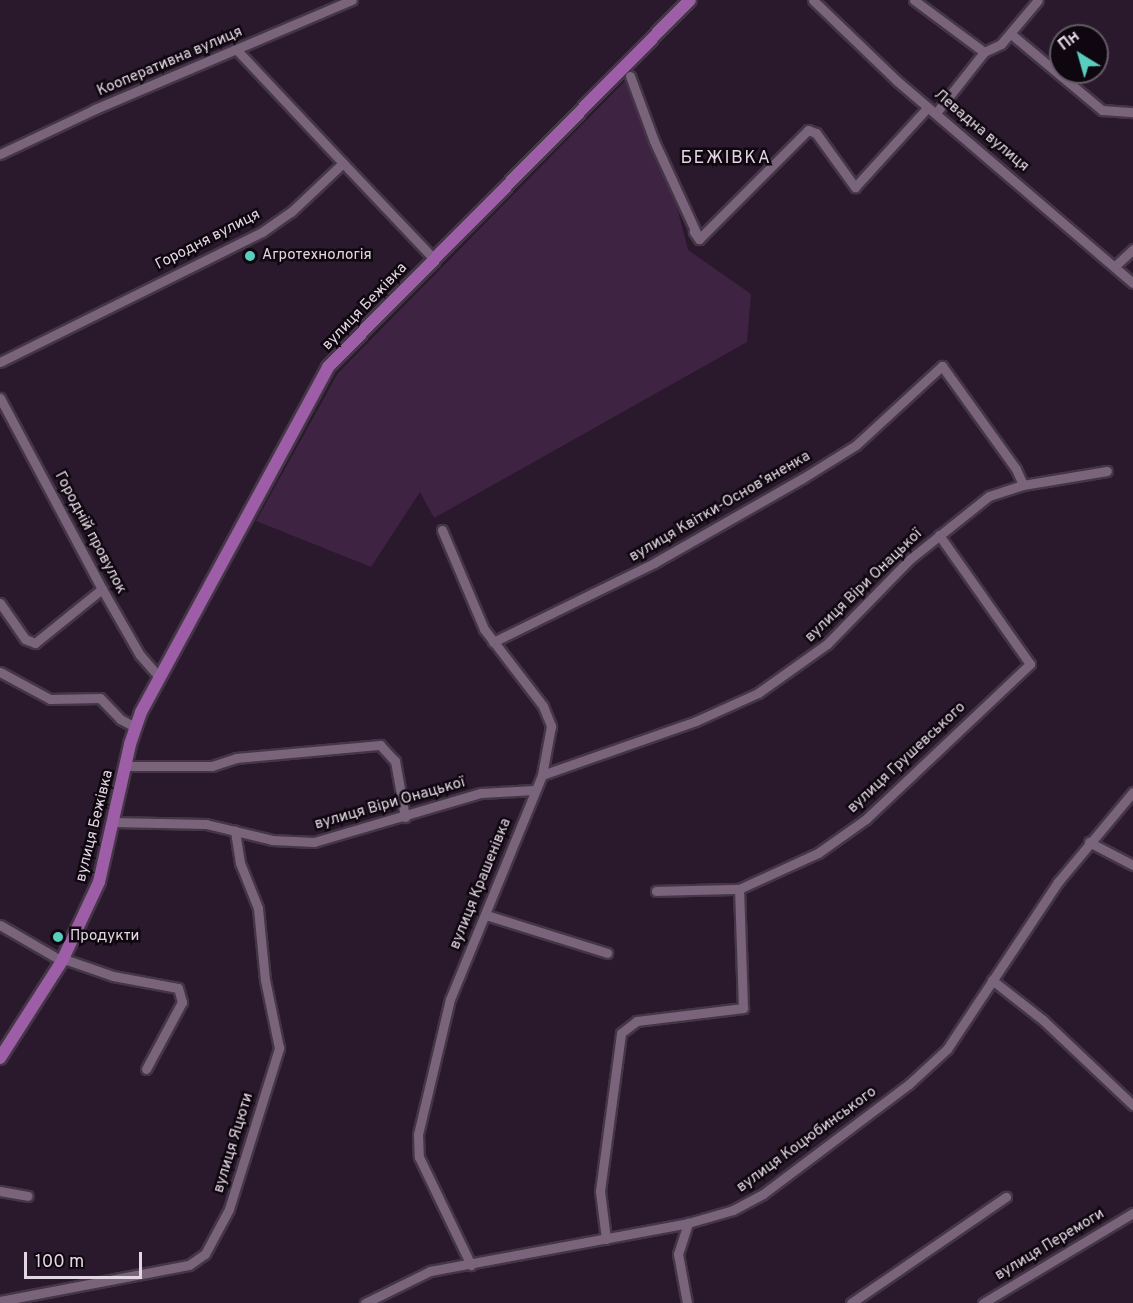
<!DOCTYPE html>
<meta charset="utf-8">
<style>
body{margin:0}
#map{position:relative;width:1133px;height:1303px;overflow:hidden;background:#2a192d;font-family:Overpass,sans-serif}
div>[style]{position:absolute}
.green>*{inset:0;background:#3e2342}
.roads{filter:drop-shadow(2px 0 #443646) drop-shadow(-2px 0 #443646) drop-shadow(0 2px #443646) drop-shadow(0 -2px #443646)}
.minor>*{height:9px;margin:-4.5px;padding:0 4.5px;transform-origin:4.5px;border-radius:4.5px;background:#79647c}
.major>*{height:12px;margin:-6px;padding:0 6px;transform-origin:6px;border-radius:6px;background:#9e5ea7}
.dots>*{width:16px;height:16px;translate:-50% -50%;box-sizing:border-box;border:3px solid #0f070f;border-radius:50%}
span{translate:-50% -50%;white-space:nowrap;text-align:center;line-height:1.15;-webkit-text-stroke:5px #0f070f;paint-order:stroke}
.street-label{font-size:15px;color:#e2d6e3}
.poi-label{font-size:15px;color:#e2d6e3}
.left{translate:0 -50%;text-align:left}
.quarter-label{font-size:18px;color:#e2d6e3;letter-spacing:1.5px}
.north{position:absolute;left:1049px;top:24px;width:60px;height:60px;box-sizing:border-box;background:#0f070f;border:2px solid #635a64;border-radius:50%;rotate:323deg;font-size:16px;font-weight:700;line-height:24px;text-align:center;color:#e2d6e3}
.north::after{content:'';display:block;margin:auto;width:21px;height:27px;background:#59cebe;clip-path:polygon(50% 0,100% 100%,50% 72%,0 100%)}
.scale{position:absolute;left:24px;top:1252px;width:118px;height:27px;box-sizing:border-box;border:3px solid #e2d6e3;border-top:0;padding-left:8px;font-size:18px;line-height:21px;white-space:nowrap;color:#e2d6e3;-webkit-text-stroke:4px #0f070f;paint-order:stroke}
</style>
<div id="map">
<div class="green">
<i style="clip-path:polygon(628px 78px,677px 207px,688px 250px,751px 294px,747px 342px,434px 518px,420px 492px,371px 567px,256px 521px,338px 373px)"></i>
</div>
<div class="roads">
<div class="minor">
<i style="left:813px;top:0;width:115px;rotate:43.9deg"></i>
<i style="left:896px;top:80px;width:312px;rotate:40.6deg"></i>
<i style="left:914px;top:0;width:87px;rotate:36.6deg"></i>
<i style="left:984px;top:52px;width:19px;rotate:-25deg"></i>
<i style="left:1001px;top:44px;width:57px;rotate:-49.9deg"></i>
<i style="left:1011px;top:34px;width:119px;rotate:39.9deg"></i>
<i style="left:1102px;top:110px;width:31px;rotate:4deg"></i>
<i style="left:630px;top:76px;width:69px;rotate:69.7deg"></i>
<i style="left:654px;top:141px;width:108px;rotate:65.3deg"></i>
<i style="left:699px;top:239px;width:9px;rotate:-126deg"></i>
<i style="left:936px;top:113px;width:78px;rotate:-51.8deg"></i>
<i style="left:0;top:154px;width:105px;rotate:-25.3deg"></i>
<i style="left:95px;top:109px;width:279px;rotate:-23deg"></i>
<i style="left:343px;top:163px;width:131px;rotate:46.5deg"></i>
<i style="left:699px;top:239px;width:154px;rotate:-45deg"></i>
<i style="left:808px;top:130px;width:9px;rotate:21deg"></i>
<i style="left:816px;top:133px;width:67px;rotate:54.2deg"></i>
<i style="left:855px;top:187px;width:108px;rotate:-47.6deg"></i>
<i style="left:1115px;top:266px;width:25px;rotate:-43deg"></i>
<i style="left:0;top:362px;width:292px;rotate:-26.4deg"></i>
<i style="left:262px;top:232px;width:35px;rotate:-35deg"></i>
<i style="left:291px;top:212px;width:71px;rotate:-43.3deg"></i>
<i style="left:343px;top:163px;width:155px;rotate:-133.2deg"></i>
<i style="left:0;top:398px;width:217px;rotate:61.9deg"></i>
<i style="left:102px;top:589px;width:76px;rotate:60.1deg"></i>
<i style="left:140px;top:655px;width:30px;rotate:49deg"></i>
<i style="left:442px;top:530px;width:108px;rotate:67deg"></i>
<i style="left:484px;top:629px;width:97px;rotate:52.5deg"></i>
<i style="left:543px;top:706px;width:22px;rotate:68deg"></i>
<i style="left:551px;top:726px;width:50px;rotate:100.4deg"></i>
<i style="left:542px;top:775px;width:242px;rotate:112.3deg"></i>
<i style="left:450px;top:999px;width:139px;rotate:103.3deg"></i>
<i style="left:418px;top:1134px;width:23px;rotate:88deg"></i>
<i style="left:419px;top:1157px;width:120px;rotate:64.3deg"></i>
<i style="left:0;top:603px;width:44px;rotate:55.2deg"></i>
<i style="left:25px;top:639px;width:11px;rotate:22deg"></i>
<i style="left:35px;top:643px;width:86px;rotate:-38.9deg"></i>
<i style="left:493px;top:642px;width:179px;rotate:-26.1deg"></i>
<i style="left:654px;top:563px;width:172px;rotate:-29.7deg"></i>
<i style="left:803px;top:478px;width:62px;rotate:-31.9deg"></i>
<i style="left:856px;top:445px;width:117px;rotate:-42.6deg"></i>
<i style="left:942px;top:366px;width:127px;rotate:54.3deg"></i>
<i style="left:1016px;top:469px;width:17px;rotate:66deg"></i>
<i style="left:0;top:672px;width:57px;rotate:28.4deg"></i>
<i style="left:50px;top:699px;width:50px;rotate:-1.1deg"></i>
<i style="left:100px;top:698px;width:29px;rotate:46deg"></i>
<i style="left:120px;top:719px;width:17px;rotate:28deg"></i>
<i style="left:125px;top:766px;width:87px"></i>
<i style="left:212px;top:766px;width:25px;rotate:-18deg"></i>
<i style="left:236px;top:758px;width:145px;rotate:-5.2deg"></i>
<i style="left:380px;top:745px;width:22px;rotate:47deg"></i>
<i style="left:395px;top:761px;width:57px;rotate:79.9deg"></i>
<i style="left:542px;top:775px;width:163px;rotate:-19.3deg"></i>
<i style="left:696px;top:721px;width:68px;rotate:-24.3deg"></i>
<i style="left:758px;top:693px;width:85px;rotate:-35.4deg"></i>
<i style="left:827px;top:644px;width:119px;rotate:-45.7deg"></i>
<i style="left:910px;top:559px;width:101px;rotate:-38.6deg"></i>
<i style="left:989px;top:496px;width:36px;rotate:-18deg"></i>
<i style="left:1023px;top:485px;width:85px;rotate:-9.5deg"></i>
<i style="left:113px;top:822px;width:93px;rotate:1.2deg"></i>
<i style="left:206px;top:824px;width:68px;rotate:13.6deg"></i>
<i style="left:272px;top:840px;width:42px;rotate:2.7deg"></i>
<i style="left:314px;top:842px;width:174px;rotate:-16.4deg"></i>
<i style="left:481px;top:793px;width:53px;rotate:-3.2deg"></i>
<i style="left:1089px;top:842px;width:50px;rotate:27.6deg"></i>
<i style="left:656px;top:891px;width:83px;rotate:-1.4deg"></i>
<i style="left:486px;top:915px;width:127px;rotate:17.4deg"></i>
<i style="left:0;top:925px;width:72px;rotate:30.1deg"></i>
<i style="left:64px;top:959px;width:52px;rotate:19.1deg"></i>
<i style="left:113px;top:976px;width:66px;rotate:10.5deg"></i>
<i style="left:178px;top:988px;width:15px;rotate:74deg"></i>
<i style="left:182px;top:1002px;width:76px;rotate:118.2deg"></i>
<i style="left:992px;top:980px;width:65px;rotate:38.1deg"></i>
<i style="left:1043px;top:1020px;width:124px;rotate:43.4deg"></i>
<i style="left:0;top:1191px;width:28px;rotate:10deg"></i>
<i style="left:606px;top:1239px;width:48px;rotate:-97.1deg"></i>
<i style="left:600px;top:1191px;width:159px;rotate:-82.4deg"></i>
<i style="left:621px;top:1033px;width:20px;rotate:-37deg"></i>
<i style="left:637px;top:1021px;width:107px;rotate:-7deg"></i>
<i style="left:743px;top:1008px;width:119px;rotate:-91.9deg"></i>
<i style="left:739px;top:889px;width:87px;rotate:-24.5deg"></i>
<i style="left:818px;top:853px;width:59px;rotate:-35.3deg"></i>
<i style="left:866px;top:819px;width:226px;rotate:-43.4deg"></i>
<i style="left:1030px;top:664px;width:158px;rotate:-125.2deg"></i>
<i style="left:0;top:1301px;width:192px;rotate:-10.8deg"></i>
<i style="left:189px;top:1265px;width:19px;rotate:-35deg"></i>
<i style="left:205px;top:1254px;width:51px;rotate:-61.9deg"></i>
<i style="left:229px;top:1209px;width:169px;rotate:-72.7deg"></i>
<i style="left:279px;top:1048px;width:69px;rotate:-101.6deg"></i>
<i style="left:265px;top:980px;width:72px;rotate:-95.6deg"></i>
<i style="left:258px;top:908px;width:48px;rotate:-111.8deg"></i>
<i style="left:240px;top:863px;width:33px;rotate:-99deg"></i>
<i style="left:365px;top:1303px;width:72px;rotate:-26.2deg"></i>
<i style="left:430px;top:1271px;width:262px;rotate:-10.5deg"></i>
<i style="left:688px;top:1223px;width:47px;rotate:-16.1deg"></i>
<i style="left:733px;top:1210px;width:34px;rotate:-28deg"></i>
<i style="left:763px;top:1194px;width:183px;rotate:-37deg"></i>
<i style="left:909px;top:1084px;width:52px;rotate:-42.6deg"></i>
<i style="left:947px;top:1049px;width:201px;rotate:-56.4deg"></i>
<i style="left:1058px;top:882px;width:117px;rotate:-50.2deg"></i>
<i style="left:687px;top:1303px;width:50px;rotate:-100.4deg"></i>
<i style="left:678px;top:1254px;width:33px;rotate:-72deg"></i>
<i style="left:851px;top:1303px;width:188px;rotate:-34.4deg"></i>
<i style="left:983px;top:1303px;width:175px;rotate:-31deg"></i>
</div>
<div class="major">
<i style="left:0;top:1058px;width:115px;rotate:-57.4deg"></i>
<i style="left:62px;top:961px;width:87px;rotate:-64.9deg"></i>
<i style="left:99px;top:882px;width:141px;rotate:-77.3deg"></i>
<i style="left:130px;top:744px;width:34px;rotate:-71deg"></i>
<i style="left:141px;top:712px;width:392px;rotate:-61.5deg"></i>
<i style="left:328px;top:367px;width:515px;rotate:-45.39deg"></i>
</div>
</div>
<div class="dots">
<i style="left:250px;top:256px;background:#59cebe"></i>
<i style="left:58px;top:937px;background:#59cebe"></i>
</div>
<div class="street-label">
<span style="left:170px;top:62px;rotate:-23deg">Кооперативна вулиця</span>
<span style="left:981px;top:131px;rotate:40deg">Левадна вулиця</span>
<span style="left:208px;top:240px;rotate:-27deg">Городня вулиця</span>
<span style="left:365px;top:307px;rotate:-46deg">вулиця Бежівка</span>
<span style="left:720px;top:507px;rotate:-30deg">вулиця Квітки-Основʼяненка</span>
<span style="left:90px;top:533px;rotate:62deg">Городній провулок</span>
<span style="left:864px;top:586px;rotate:-44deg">вулиця Віри Онацької</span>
<span style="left:907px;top:758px;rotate:-43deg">вулиця Грушевського</span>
<span style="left:390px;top:804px;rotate:-16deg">вулиця Віри Онацької</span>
<span style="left:95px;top:826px;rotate:-76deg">вулиця Бежівка</span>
<span style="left:481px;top:884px;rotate:-68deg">вулиця Крашенівка</span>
<span style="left:807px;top:1140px;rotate:-36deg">вулиця Коцюбинського</span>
<span style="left:234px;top:1143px;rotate:-73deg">вулиця Яцюти</span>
<span style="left:1050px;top:1245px;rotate:-31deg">вулиця Перемоги</span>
</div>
<div class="poi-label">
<span class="left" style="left:262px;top:256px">Агротехнологія</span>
<span class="left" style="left:70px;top:937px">Продукти</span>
</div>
<div class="quarter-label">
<span style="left:726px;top:159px">БЕЖІВКА</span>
</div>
<div class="north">Пн</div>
<div class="scale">100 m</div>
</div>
